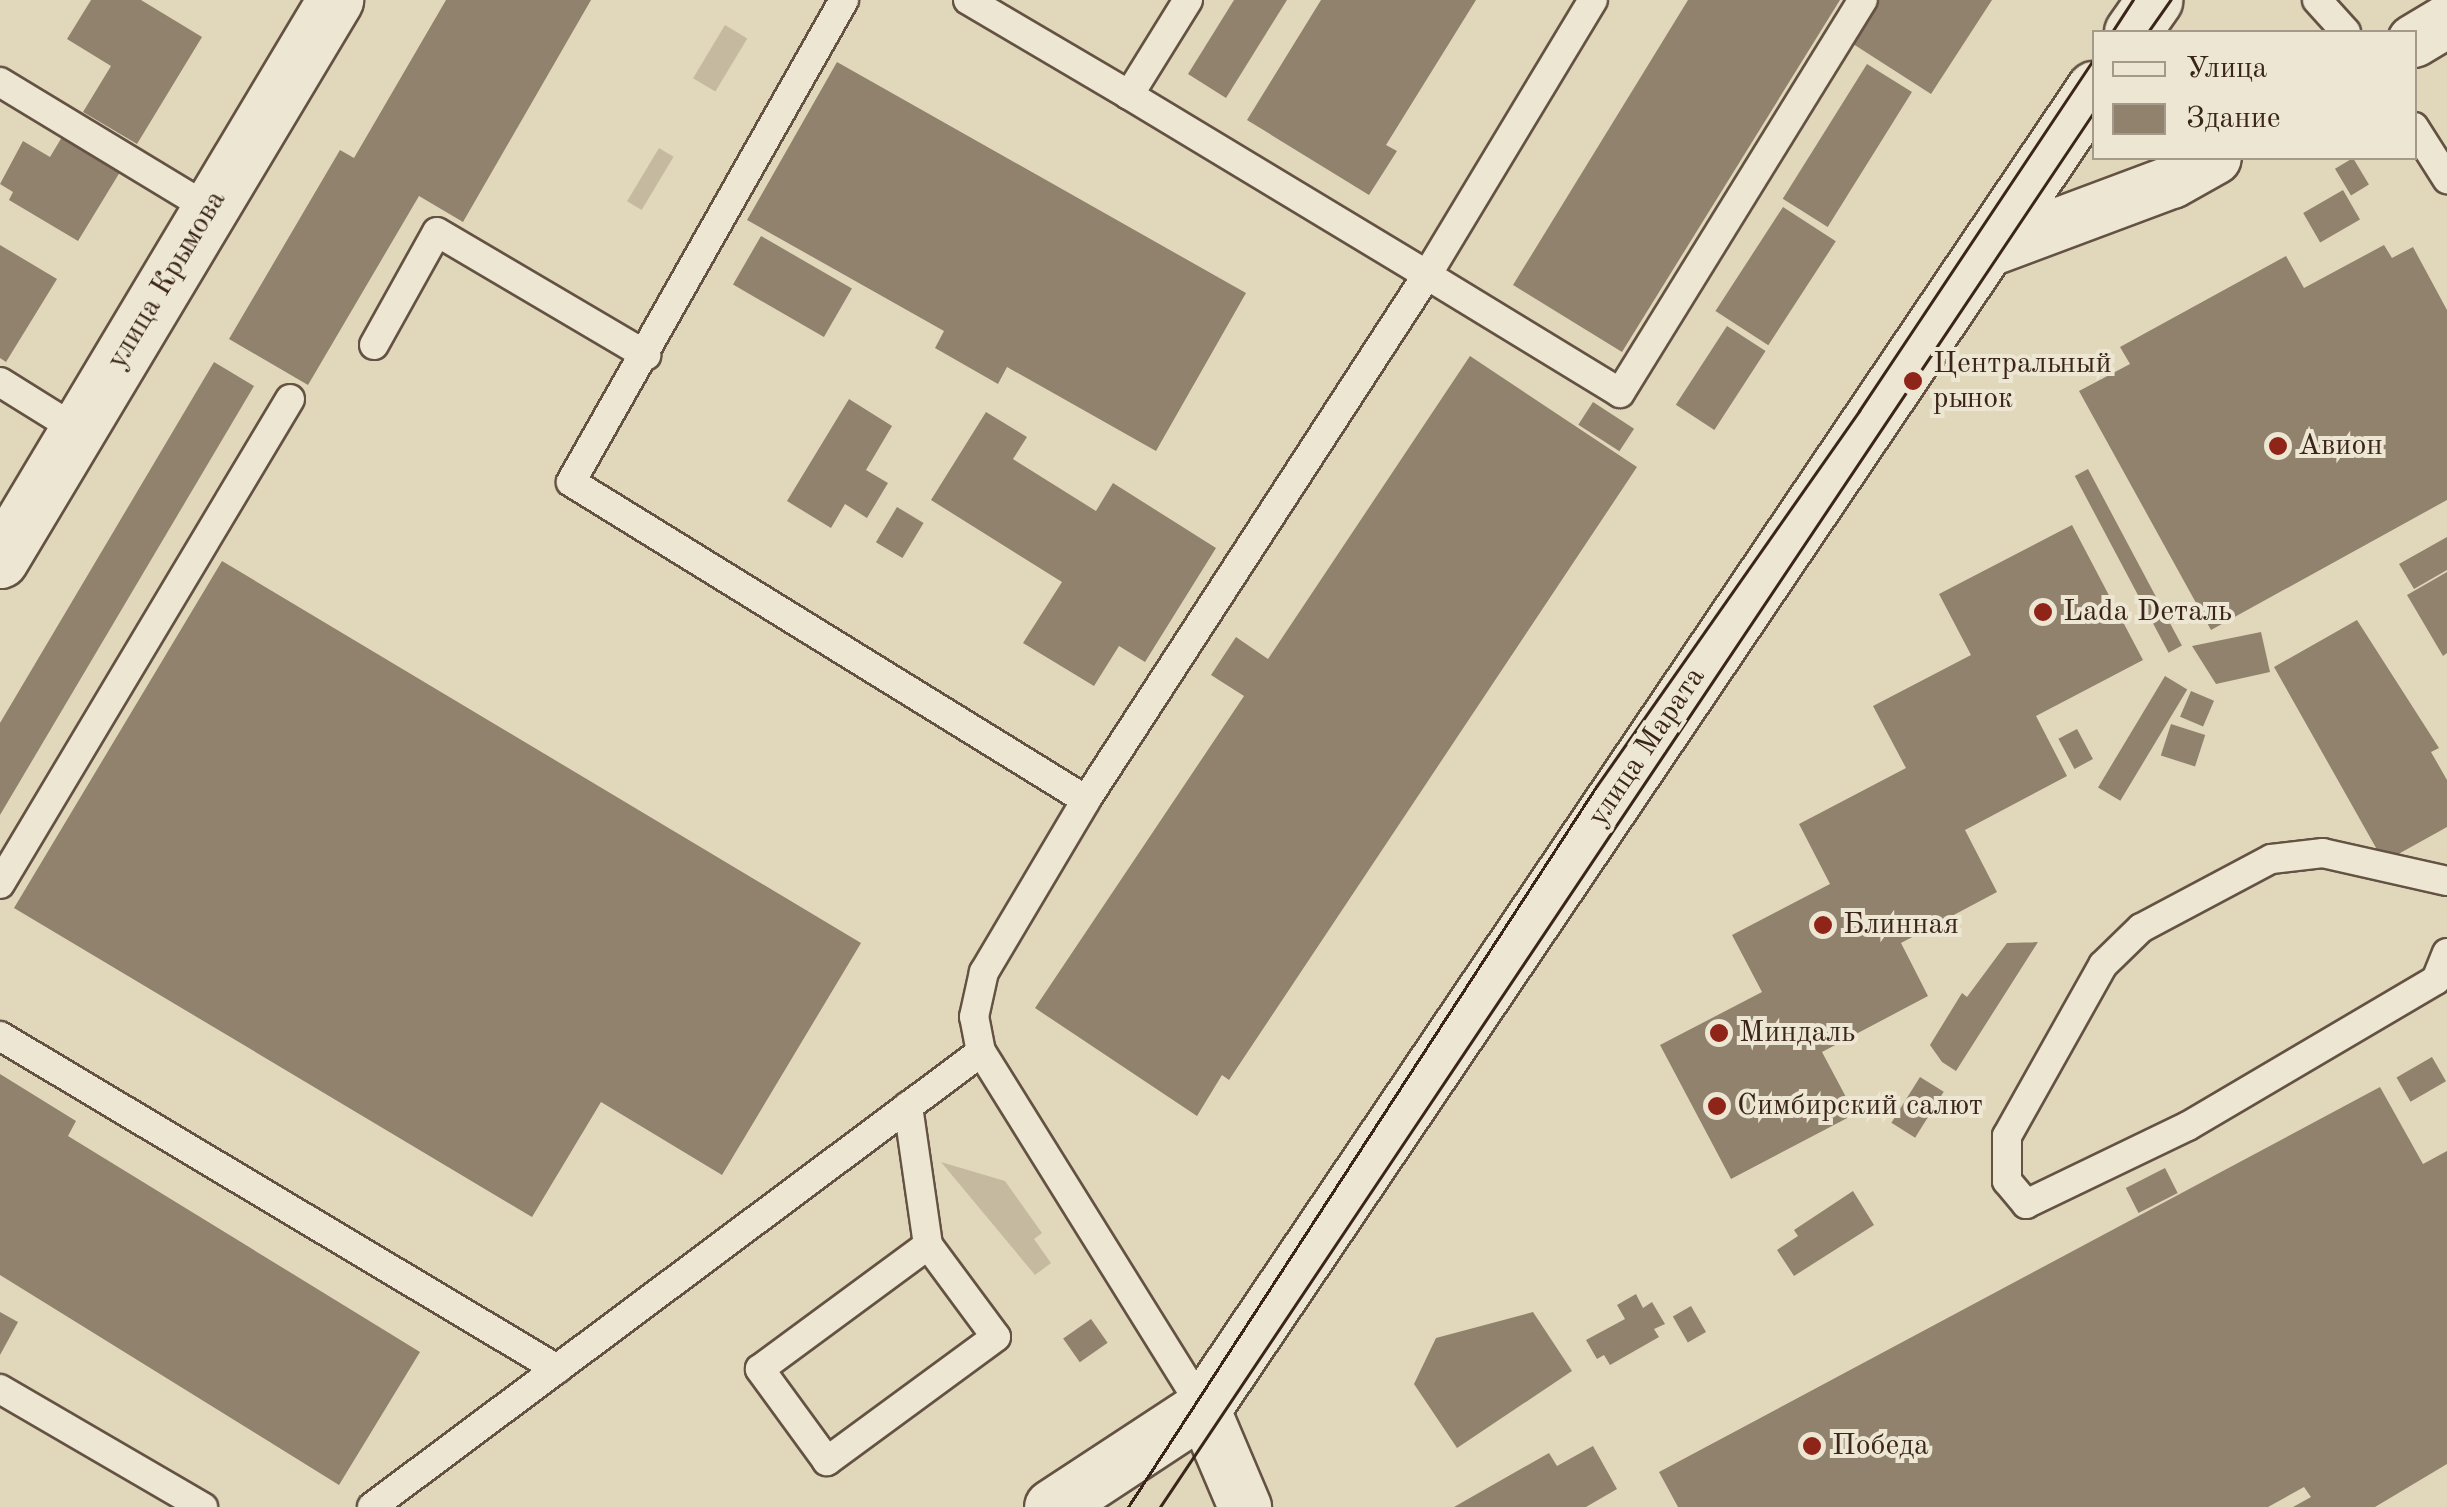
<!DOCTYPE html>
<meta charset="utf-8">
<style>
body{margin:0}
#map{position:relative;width:2447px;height:1507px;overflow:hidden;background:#e1d8bb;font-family:"Old Standard TT",serif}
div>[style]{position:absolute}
.green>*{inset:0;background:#c5baa0;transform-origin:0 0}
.building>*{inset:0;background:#91826e;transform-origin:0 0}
.roads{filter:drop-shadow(2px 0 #645243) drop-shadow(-2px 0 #645243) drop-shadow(0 2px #645243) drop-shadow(0 -2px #645243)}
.lane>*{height:28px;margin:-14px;padding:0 14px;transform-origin:14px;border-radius:14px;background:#ece6d3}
.street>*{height:52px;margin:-26px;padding:0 26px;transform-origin:26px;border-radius:26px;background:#ece6d3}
.secondary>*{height:55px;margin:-27.5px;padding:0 27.5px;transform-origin:27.5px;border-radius:27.5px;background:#ece6d3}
.tram>*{height:2.5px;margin:-1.25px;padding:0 1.25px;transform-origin:1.25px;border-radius:1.25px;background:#3b251b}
.dots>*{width:28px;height:28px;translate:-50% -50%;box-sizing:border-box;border:5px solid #ece6d3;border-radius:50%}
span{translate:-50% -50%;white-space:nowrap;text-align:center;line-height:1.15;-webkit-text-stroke:8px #ece6d3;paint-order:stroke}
.street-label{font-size:30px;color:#3b251b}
.poi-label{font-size:30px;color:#3b251b}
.left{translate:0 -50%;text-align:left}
.legend{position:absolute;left:2092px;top:30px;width:325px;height:130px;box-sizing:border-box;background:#ece6d3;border:2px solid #a59989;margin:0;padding:12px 18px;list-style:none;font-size:30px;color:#3b251b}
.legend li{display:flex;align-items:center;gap:20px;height:50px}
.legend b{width:50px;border:2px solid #a59989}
</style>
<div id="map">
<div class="green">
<i style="left:725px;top:25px;width:26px;height:62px;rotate:31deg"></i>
<i style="left:659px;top:148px;width:17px;height:62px;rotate:31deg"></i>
<i style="clip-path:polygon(941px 1162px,1005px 1181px,1042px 1233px,1034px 1239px,1051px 1263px,1035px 1275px)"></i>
</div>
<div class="building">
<i style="clip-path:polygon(91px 0,141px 0,202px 37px,137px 144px,83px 112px,111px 66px,67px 39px)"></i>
<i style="clip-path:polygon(446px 0,591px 0,463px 222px,419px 196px,308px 385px,229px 339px,340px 150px,354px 158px)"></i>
<i style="clip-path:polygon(1234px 0,1287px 0,1226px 98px,1188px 74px)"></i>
<i style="clip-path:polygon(1321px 0,1476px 0,1386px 145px,1397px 151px,1369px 195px,1247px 120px)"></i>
<i style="clip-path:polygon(1688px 0,1840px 0,1622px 352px,1513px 285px)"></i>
<i style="clip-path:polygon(1877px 0,1992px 0,1931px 94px,1850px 42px)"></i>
<i style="clip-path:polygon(837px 62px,1246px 293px,1156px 451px,1007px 367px,998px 384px,935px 348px,944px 331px,747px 220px)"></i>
<i style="left:1867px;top:64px;width:53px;height:159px;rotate:32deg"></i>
<i style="clip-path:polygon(62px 137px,120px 172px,78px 241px,9px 200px,13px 192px,0 184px,23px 141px,50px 157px)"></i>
<i style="left:2353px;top:158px;width:31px;height:21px;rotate:59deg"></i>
<i style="left:2343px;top:190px;width:34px;height:46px;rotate:60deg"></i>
<i style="left:1783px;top:207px;width:63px;height:124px;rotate:33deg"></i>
<i style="left:761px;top:236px;width:105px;height:56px;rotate:30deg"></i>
<i style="clip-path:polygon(0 245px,57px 279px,6px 362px,0 358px)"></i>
<i style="clip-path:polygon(2384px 245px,2392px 258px,2413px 247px,2447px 310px,2447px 500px,2211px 630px,2079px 391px,2130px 364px,2120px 347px,2286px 256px,2304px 288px)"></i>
<i style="left:1727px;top:326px;width:46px;height:94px;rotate:33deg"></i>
<i style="clip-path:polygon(1470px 356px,1637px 467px,1229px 1080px,1222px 1075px,1197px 1116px,1035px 1008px,1244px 696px,1211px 675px,1236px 637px,1268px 659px)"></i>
<i style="clip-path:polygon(214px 362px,254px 386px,0 815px,0 723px)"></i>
<i style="clip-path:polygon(849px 399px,892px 426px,866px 470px,888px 483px,867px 518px,845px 504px,831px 528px,787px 501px)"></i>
<i style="left:1593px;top:402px;width:49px;height:27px;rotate:33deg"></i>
<i style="clip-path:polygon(986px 412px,1027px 437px,1013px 459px,1096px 511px,1113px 483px,1216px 548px,1145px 662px,1119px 646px,1094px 686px,1023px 643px,1062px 582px,931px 500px)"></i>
<i style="left:2088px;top:469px;width:200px;height:15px;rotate:62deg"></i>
<i style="left:897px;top:507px;width:31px;height:41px;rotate:31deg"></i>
<i style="clip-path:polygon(2072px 525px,2143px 660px,2036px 716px,2067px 776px,1965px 830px,1997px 892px,1901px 943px,1928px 996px,1822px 1052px,1855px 1114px,1731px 1179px,1660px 1045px,1762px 992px,1732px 935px,1830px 884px,1799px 824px,1906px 768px,1873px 706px,1971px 655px,1939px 594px)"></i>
<i style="clip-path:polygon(2447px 537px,2447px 570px,2414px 589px,2399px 564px)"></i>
<i style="clip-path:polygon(222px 561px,861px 943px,722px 1175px,601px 1102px,532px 1217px,14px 908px)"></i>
<i style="clip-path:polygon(2447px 572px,2447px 653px,2443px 656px,2407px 595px)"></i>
<i style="clip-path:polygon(2357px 620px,2439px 748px,2431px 752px,2447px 780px,2447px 827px,2384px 862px,2274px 667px)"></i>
<i style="clip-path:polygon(2261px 632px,2270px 672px,2216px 684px,2192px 646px)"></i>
<i style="left:2165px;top:676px;width:26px;height:130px;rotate:31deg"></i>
<i style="left:2191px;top:691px;width:25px;height:28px;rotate:23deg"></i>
<i style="left:2171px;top:724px;width:36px;height:33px;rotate:18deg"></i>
<i style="left:2077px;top:729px;width:34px;height:21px;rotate:62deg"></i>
<i style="clip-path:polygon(2038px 942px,1956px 1071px,1942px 1062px,1930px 1045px,1962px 993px,1967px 997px,2007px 943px)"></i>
<i style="left:2432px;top:1057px;width:28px;height:41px;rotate:60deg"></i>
<i style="clip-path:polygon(0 1074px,76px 1121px,68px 1136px,420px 1352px,339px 1485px,0 1275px)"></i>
<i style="left:1920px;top:1077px;width:28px;height:54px;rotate:32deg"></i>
<i style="clip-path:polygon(2380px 1087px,2423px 1164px,2447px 1151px,2447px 1464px,2375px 1507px,2293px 1507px,2311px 1497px,2304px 1487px,2268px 1507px,1678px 1507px,1659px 1472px)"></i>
<i style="left:2165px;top:1168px;width:28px;height:44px;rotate:63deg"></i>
<i style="clip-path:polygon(1853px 1191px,1874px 1225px,1794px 1276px,1777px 1250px,1798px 1236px,1794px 1230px)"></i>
<i style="clip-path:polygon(1636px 1294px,1643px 1308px,1652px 1302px,1665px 1324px,1654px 1329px,1659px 1337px,1610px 1365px,1604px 1355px,1597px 1359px,1586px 1340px,1625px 1319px,1617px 1305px)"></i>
<i style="left:1691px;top:1306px;width:30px;height:21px;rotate:60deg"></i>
<i style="clip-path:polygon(0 1312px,18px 1322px,0 1355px)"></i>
<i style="clip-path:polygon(1533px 1312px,1572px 1371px,1457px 1448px,1414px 1384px,1436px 1338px)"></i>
<i style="left:1091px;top:1319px;width:29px;height:34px;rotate:55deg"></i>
<i style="clip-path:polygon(1593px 1446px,1617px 1489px,1586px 1507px,1454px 1507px,1549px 1453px,1557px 1466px)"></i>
</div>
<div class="roads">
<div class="lane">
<i style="left:844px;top:0;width:554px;rotate:119.53deg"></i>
<i style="left:571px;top:482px;width:605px;rotate:31.69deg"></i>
<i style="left:968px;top:0;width:187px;rotate:30.5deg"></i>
<i style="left:1188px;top:0;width:112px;rotate:121.8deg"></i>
<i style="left:1129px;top:95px;width:348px;rotate:31.1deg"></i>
<i style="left:1427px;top:275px;width:321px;rotate:-58.9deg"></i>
<i style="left:2317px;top:0;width:43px;rotate:47.8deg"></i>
<i style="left:0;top:82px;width:245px;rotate:31.2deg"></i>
<i style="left:2414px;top:127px;width:62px;rotate:57.6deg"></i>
<i style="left:374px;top:345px;width:129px;rotate:-60.9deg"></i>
<i style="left:437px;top:232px;width:243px;rotate:30.5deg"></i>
<i style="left:0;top:382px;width:91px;rotate:31.9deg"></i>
<i style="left:2447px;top:881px;width:127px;rotate:-167.3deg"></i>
<i style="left:2323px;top:853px;width:52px;rotate:173.4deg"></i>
<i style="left:2271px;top:859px;width:147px;rotate:152deg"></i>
<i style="left:2141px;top:928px;width:53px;rotate:135.8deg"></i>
<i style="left:2103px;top:965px;width:196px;rotate:119.3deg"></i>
<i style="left:2007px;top:1136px;width:45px;rotate:90deg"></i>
<i style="left:2007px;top:1181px;width:30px;rotate:50deg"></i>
<i style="left:2026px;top:1204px;width:180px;rotate:-25.7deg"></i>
<i style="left:2188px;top:1126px;width:288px;rotate:-30.5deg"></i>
<i style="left:2436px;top:980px;width:29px;rotate:-68deg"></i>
<i style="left:0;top:884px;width:565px;rotate:-59.12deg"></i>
<i style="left:0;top:1036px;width:649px;rotate:30.87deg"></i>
<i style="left:908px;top:1106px;width:140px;rotate:81.8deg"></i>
<i style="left:928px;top:1245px;width:114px;rotate:53.5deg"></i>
<i style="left:996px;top:1337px;width:210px;rotate:143.7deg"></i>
<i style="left:827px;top:1461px;width:114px;rotate:-126.1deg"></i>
<i style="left:760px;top:1369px;width:209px;rotate:-36.4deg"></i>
<i style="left:0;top:1389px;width:235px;rotate:30.2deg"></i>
<i style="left:1203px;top:1408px;width:420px;rotate:-121.9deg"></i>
<i style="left:981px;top:1052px;width:36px;rotate:-101deg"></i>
<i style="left:974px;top:1017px;width:46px;rotate:-77.5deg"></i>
<i style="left:984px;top:972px;width:200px;rotate:-59.3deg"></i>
<i style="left:1086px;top:800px;width:626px;rotate:-57deg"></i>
<i style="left:1427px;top:275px;width:226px;rotate:31.4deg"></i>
<i style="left:1620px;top:393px;width:462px;rotate:-58.3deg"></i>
<i style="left:372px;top:1507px;width:760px;rotate:-36.76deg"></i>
</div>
<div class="street">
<i style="left:2414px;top:41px;width:39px;rotate:-31deg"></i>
<i style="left:1987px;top:251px;width:197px;rotate:-20.5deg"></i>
<i style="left:2172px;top:182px;width:49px;rotate:-29.2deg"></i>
<i style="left:1203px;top:1408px;width:108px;rotate:67deg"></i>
</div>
<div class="secondary">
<i style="left:2132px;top:32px;width:39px;rotate:-55deg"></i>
<i style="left:0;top:560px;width:653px;rotate:-59.11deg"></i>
<i style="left:1052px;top:1507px;width:181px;rotate:-33.3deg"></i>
<i style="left:1203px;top:1408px;width:1592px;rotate:-55.96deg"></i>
</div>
</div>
<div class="tram">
<i style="left:2112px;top:32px;width:38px;rotate:-57deg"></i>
<i style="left:2148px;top:32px;width:39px;rotate:-55deg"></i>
<i style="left:1128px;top:1507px;width:859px;rotate:-56.98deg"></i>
<i style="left:1596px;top:787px;width:459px;rotate:-55deg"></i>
<i style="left:1859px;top:411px;width:424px;rotate:-56.3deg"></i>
<i style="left:1160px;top:1507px;width:1679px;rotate:-56.2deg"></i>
</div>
<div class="dots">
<i style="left:1913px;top:381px;background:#8f2418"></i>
<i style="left:2278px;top:446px;background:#8f2418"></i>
<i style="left:2043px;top:612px;background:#8f2418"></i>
<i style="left:1823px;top:925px;background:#8f2418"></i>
<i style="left:1719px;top:1033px;background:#8f2418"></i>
<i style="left:1717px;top:1106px;background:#8f2418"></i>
<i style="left:1812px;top:1446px;background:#8f2418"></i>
</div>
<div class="street-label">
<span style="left:167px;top:280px;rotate:-59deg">улица Крымова</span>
<span style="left:1647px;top:747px;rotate:-56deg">улица Марата</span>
</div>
<div class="poi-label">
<span class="left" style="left:1933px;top:381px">Центральный<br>рынок</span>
<span class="left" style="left:2298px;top:446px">Авион</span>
<span class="left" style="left:2063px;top:612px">Lada Dеталь</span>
<span class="left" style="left:1843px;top:925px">Блинная</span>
<span class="left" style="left:1739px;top:1033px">Миндаль</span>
<span class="left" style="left:1737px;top:1106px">Симбирский салют</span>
<span class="left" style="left:1832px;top:1446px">Победа</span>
</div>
<ul class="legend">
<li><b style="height:12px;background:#ece6d3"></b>Улица</li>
<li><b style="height:28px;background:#91826e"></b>Здание</li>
</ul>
</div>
